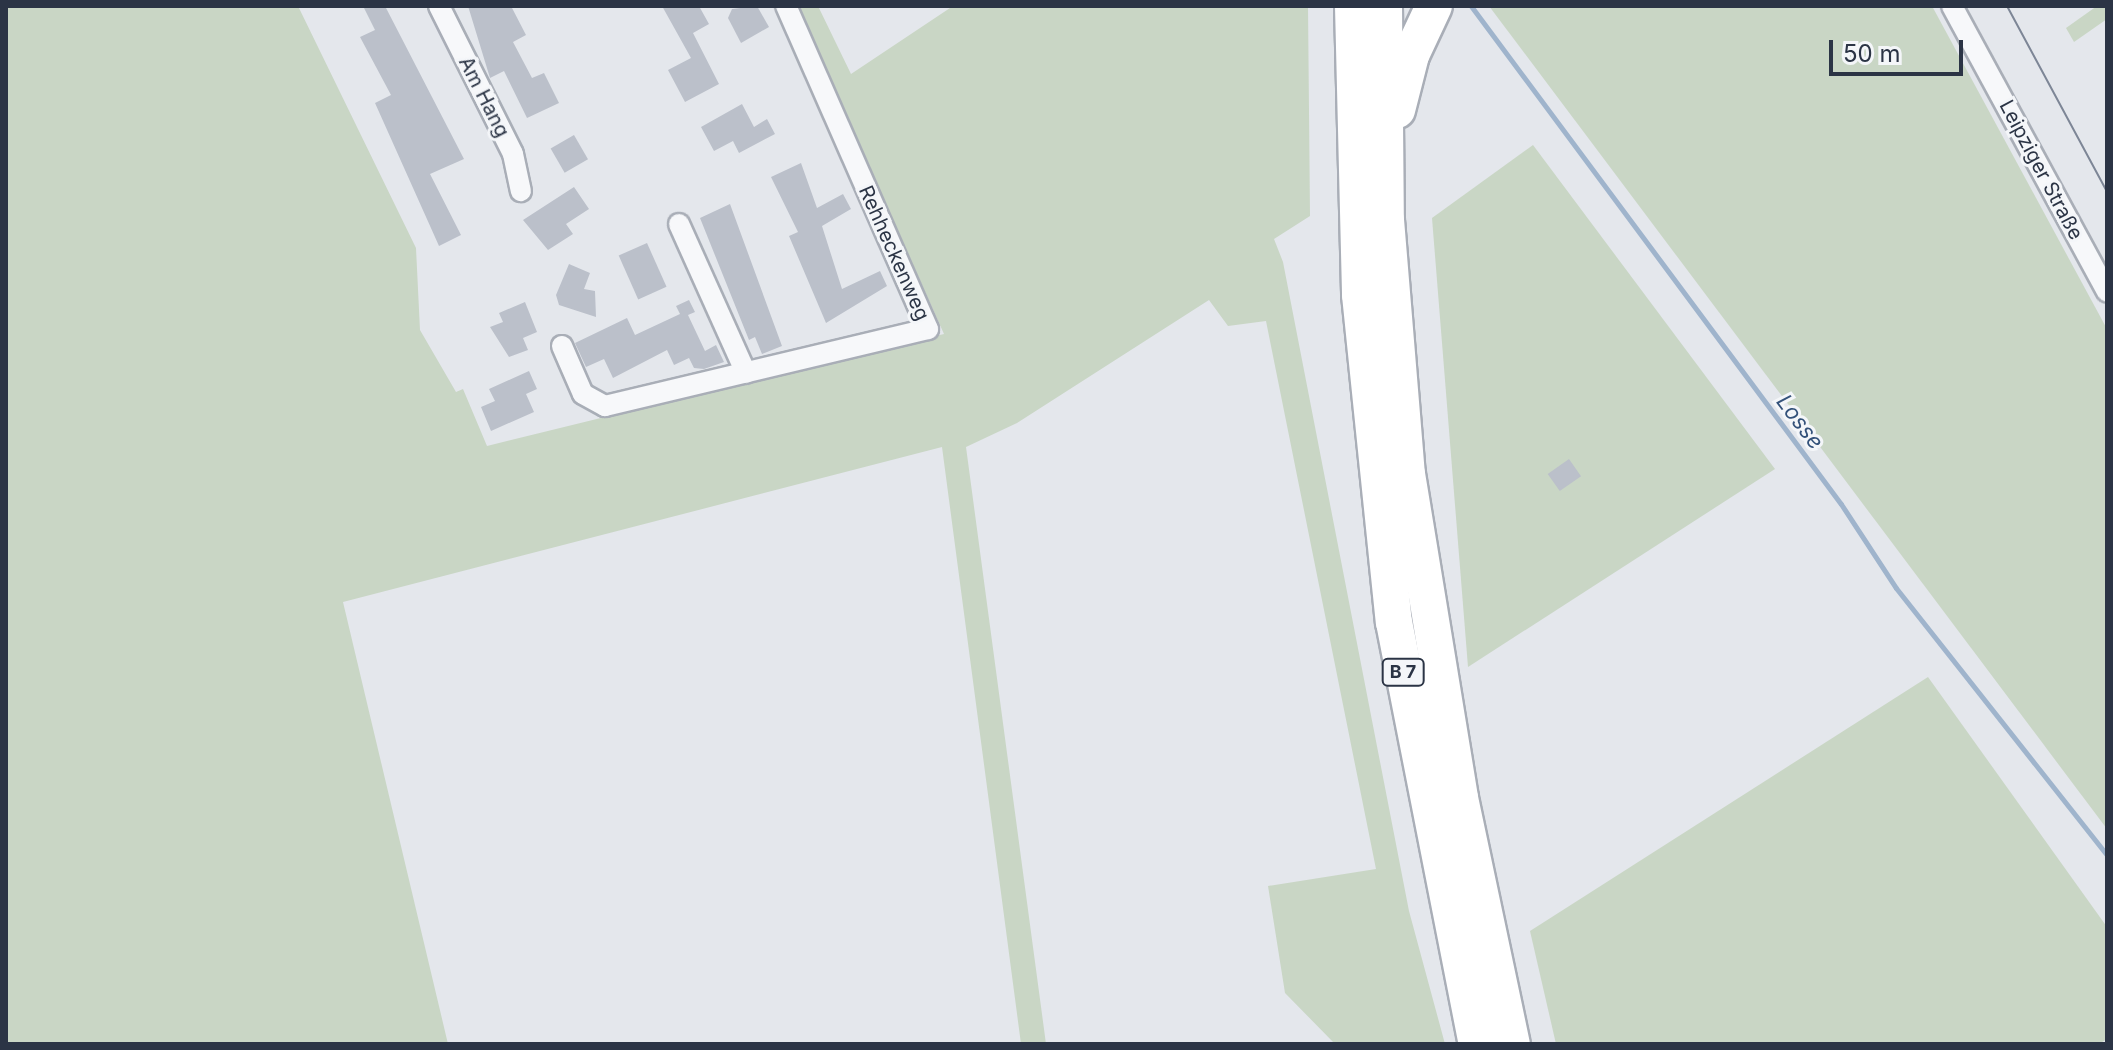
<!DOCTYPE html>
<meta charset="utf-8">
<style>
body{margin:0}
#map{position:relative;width:2113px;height:1050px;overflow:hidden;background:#e4e7ec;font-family:Inter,sans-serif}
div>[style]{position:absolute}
.green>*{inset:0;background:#c9d6c5}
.stream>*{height:5px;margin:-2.5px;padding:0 2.5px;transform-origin:2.5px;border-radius:2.5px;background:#9fb4cc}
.building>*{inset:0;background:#bbc0ca;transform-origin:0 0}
.roads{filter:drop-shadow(2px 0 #a9aeb7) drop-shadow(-2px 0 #a9aeb7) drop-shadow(0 2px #a9aeb7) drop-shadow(0 -2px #a9aeb7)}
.street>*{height:20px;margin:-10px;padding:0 10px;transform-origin:10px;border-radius:10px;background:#f7f8fa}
.highway>*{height:36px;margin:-18px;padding:0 18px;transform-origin:18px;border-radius:18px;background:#fff}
.tram>*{height:2px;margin:-1px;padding:0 1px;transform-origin:1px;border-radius:1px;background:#7d8696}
span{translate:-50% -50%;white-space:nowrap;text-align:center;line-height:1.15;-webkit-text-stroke:6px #f4f6f9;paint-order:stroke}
.shield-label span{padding:2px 6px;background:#f4f6f9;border:2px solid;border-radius:6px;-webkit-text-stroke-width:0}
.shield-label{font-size:18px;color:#2b3445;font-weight:700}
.street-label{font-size:20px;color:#2b3445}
.water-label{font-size:22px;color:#34527a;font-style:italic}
.frame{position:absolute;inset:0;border:8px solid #2b3445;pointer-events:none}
.scale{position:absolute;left:1829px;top:40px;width:134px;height:36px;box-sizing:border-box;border:4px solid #2b3445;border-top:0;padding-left:10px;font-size:24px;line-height:28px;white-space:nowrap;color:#2b3445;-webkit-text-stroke:6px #f4f6f9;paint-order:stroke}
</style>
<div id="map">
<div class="green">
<i style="clip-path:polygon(6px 6px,298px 6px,416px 248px,420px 330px,456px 392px,463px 389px,487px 446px,944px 334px,797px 6px,818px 6px,851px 74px,953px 6px,1308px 6px,1310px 216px,1274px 239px,1283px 262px,1409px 911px,1445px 1044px,1335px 1044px,1285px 993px,1268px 886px,1376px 869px,1266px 321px,1228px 326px,1209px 300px,1017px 423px,966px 447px,1046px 1044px,1021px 1044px,942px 447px,343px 602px,448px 1044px,6px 1044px)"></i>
<i style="clip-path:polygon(1489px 6px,1932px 6px,2107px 329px,2107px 829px)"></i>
<i style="clip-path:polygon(2097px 6px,2107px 6px,2107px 19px,2074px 42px,2066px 28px)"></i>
<i style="clip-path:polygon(1533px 145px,1775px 469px,1468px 667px,1432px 218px)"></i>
<i style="clip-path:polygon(1928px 677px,2107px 927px,2107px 1039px,2099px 1044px,1556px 1044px,1530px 931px)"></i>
</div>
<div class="stream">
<i style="left:1471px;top:6px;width:620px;rotate:53.39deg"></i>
<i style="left:1841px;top:504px;width:100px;rotate:56.8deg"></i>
<i style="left:1896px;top:588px;width:340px;rotate:51.7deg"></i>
</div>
<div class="building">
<i style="clip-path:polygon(363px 6px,385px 6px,464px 159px,430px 174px,461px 235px,439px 246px,375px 103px,391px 95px,360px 37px,375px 30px)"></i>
<i style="clip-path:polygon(468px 6px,511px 6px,526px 35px,513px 42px,532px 78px,544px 73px,559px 103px,527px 118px,504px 71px,490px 78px)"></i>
<i style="clip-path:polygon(662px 6px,699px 6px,709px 24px,693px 33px,719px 84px,685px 102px,668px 70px,691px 58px)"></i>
<i style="clip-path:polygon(757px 6px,769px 27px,741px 43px,728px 18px,732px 9px)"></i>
<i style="clip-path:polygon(742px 104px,754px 127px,767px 119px,775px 134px,739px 153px,733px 141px,714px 151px,701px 127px)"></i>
<i style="left:574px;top:135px;width:28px;height:27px;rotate:60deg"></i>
<i style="clip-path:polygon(801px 163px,817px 208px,843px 194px,851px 209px,822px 226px,842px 289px,880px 271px,887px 286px,826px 323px,789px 236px,798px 232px,771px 177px)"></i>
<i style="clip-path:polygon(574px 187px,589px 209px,566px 224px,573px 234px,548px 250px,523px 220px)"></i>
<i style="clip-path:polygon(730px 204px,782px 346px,762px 354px,755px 337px,749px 340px,700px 218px)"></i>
<i style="left:647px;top:243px;width:48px;height:31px;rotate:66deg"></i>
<i style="clip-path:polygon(569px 264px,590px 273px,584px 289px,595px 291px,596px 317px,559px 305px,556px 295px)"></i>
<i style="clip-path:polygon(689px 300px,695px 312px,688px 315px,705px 351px,716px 345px,724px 362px,704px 369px,694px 368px,689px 358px,674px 365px,667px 350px,613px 378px,604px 359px,586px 367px,575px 343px,627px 318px,635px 335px,680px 314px,676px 306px)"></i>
<i style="clip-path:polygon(525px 302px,537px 332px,523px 338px,528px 350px,509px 357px,490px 327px,503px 322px,499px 313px)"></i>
<i style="clip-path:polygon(529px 371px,537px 389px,526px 394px,534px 412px,491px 431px,481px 407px,495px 401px,489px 389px)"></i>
<i style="left:1569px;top:459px;width:21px;height:26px;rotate:55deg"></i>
</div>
<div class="roads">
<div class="street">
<i style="left:439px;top:6px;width:165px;rotate:63.4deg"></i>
<i style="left:513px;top:154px;width:38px;rotate:78deg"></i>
<i style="left:1952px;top:6px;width:325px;rotate:61.5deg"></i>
<i style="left:679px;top:224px;width:163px;rotate:65.8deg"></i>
<i style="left:562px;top:346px;width:52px;rotate:66.4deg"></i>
<i style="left:583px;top:394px;width:25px;rotate:29deg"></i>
<i style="left:605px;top:406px;width:332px;rotate:-13.4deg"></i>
<i style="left:928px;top:329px;width:353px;rotate:-113.7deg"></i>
</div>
<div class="highway">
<i style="left:1353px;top:6px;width:289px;rotate:88.6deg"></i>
<i style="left:1360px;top:295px;width:329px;rotate:84.1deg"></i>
<i style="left:1394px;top:622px;width:430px;rotate:78.9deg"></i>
<i style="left:1384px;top:6px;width:214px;rotate:89.5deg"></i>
<i style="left:1386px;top:220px;width:255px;rotate:85.3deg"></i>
<i style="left:1407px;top:474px;width:328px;rotate:80.7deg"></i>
<i style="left:1460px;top:798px;width:251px;rotate:78.1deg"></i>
<i style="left:1397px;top:110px;width:57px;rotate:-75.7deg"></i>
<i style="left:1411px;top:55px;width:54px;rotate:-64.9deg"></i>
</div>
</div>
<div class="tram">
<i style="left:2007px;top:6px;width:211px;rotate:61.7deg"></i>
</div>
<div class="shield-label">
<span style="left:1403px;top:672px">B 7</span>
</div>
<div class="street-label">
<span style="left:484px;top:97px;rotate:63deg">Am Hang</span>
<span style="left:2041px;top:170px;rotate:62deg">Leipziger Straße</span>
<span style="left:894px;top:253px;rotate:66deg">Rehheckenweg</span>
</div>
<div class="water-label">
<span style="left:1800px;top:422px;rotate:53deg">Losse</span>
</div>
<div class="frame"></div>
<div class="scale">50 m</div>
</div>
